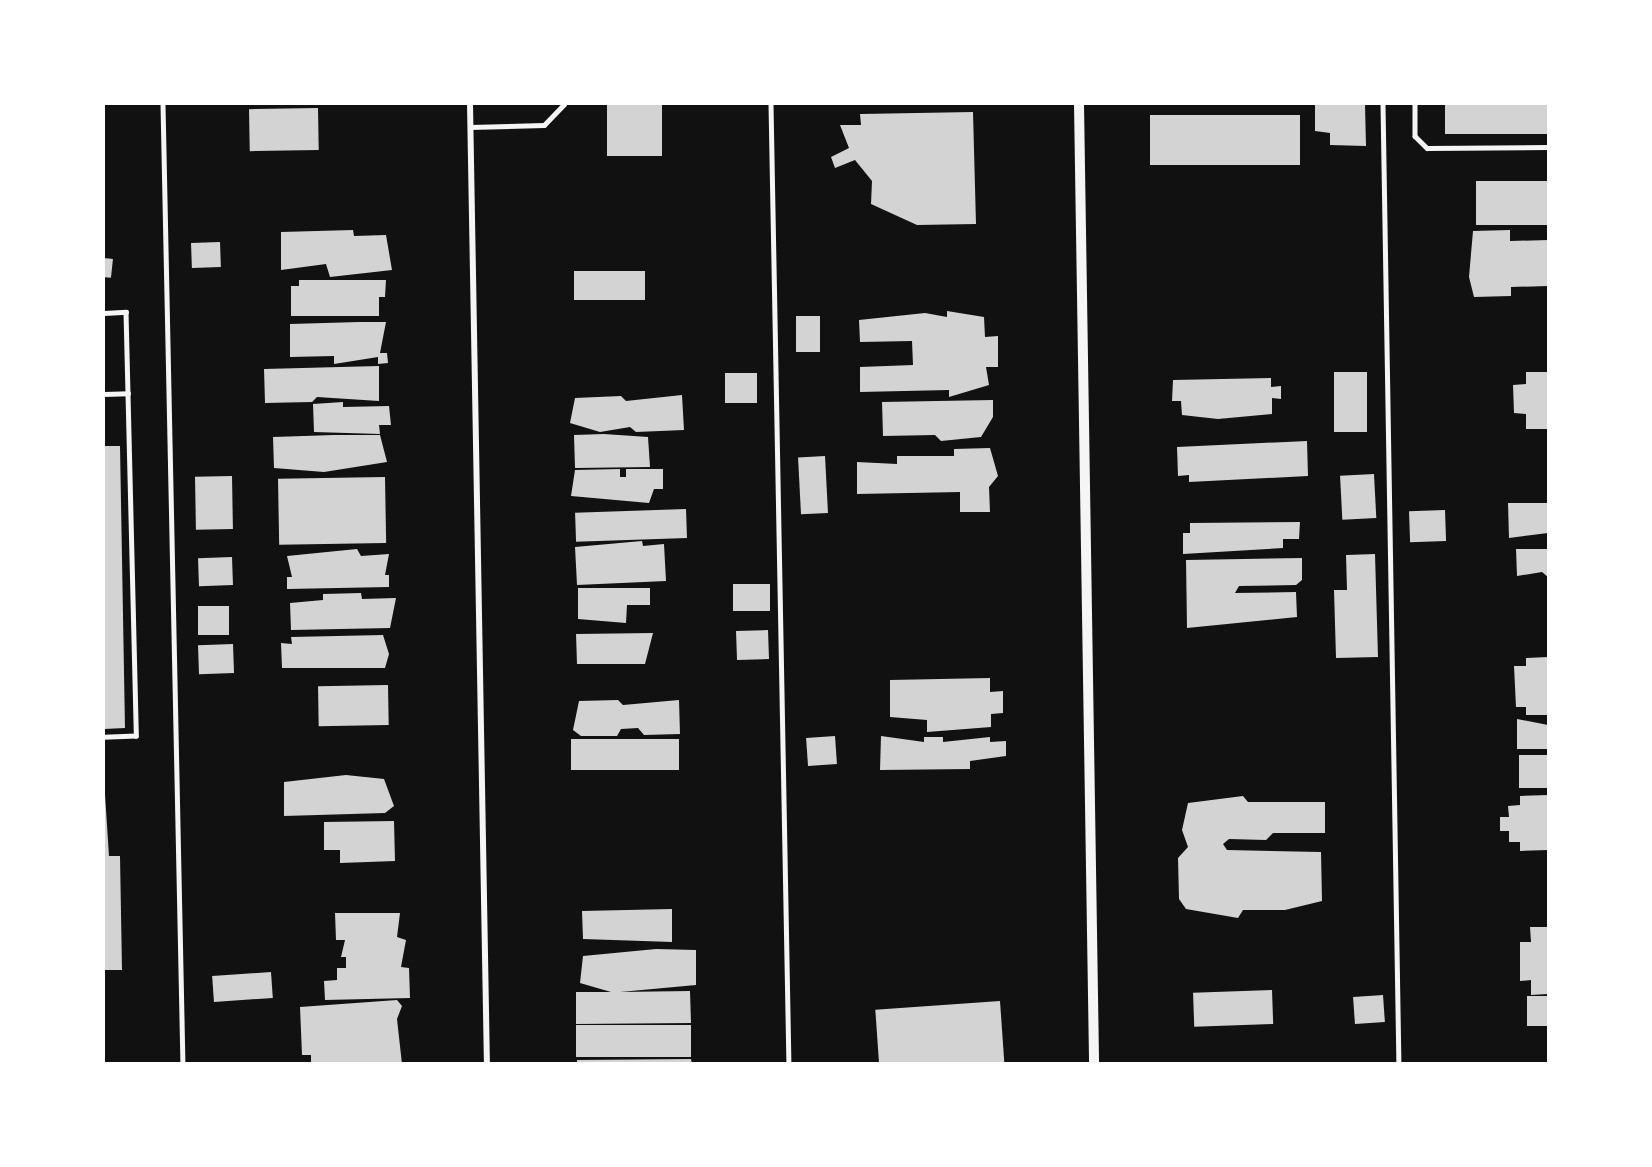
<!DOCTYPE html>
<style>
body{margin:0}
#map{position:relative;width:1652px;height:1167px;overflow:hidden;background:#111;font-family:"Playfair Display",serif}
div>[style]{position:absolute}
.building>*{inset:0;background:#d3d3d3;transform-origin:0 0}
.service>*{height:4.5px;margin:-2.25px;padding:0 2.25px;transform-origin:2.25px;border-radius:2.25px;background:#f5f5f5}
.minor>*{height:6px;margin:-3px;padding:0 3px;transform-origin:3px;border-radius:3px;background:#f5f5f5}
.tertiary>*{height:10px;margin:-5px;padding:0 5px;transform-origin:5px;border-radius:5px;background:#f5f5f5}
span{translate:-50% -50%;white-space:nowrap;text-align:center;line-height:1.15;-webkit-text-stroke:5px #fff;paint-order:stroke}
.frame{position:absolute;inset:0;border:105px solid #fff;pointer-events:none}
</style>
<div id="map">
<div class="building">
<i style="left:607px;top:104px;width:55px;height:52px"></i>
<i style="clip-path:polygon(1315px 104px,1365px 104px,1366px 146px,1330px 145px,1330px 133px,1315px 131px)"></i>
<i style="left:1445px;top:104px;width:103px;height:30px"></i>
<i style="left:318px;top:108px;width:42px;height:69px;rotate:89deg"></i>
<i style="clip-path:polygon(973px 112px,976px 224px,917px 225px,871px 204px,872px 181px,855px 160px,835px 168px,831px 157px,849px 148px,840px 125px,861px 125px,860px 114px)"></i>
<i style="left:1300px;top:115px;width:50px;height:150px;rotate:90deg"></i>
<i style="left:1548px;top:181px;width:44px;height:72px;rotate:90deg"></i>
<i style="clip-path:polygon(353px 230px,354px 236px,386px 235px,392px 270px,330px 277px,326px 264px,281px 270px,281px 232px)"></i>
<i style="clip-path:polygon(1510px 230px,1510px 241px,1548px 240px,1548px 286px,1511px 287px,1511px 296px,1474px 297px,1469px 277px,1473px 231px)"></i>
<i style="left:220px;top:242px;width:25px;height:29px;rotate:88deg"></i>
<i style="left:104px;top:258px;width:9px;height:19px;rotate:6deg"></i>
<i style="left:574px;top:271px;width:71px;height:29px"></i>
<i style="clip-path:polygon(299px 280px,386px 280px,385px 297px,379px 297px,379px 316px,291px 316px,291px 286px,299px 286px)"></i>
<i style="clip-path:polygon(947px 311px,984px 317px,985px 337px,998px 336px,998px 367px,986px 367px,989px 385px,949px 397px,949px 390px,860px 392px,860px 367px,913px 365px,912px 341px,860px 342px,859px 320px,925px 313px,947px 317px)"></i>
<i style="left:796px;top:316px;width:24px;height:36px"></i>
<i style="clip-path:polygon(359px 322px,386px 322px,380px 353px,387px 353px,388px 363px,378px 364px,378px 357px,334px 364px,334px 356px,290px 357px,290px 324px)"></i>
<i style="clip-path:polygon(379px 366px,379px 401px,317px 397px,312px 402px,265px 403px,264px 369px)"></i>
<i style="left:1334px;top:372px;width:33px;height:60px"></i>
<i style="clip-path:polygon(1526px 372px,1548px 372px,1548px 429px,1526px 429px,1526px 414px,1514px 413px,1513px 385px,1526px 384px)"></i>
<i style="left:725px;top:373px;width:32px;height:30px"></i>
<i style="clip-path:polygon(1271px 378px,1271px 387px,1281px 386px,1281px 399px,1272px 398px,1272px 414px,1218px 419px,1182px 415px,1181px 401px,1172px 401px,1173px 380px)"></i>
<i style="clip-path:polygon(682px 395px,684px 430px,636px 432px,630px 427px,600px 432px,570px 423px,575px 398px,621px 396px,626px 401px)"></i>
<i style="clip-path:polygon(993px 400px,993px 417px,981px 437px,941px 441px,935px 435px,883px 436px,882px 402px)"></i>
<i style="clip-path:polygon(343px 402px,343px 407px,389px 406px,391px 425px,379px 425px,380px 434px,314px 432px,313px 404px)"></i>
<i style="clip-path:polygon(604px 434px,648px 437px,650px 467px,575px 468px,574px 435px)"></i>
<i style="clip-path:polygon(334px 435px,380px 435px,387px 462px,324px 472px,274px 468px,273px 437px)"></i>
<i style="clip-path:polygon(1307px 441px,1308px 476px,1189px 482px,1189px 475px,1178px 476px,1177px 447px)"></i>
<i style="clip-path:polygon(104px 446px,120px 446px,125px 728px,104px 729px)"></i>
<i style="clip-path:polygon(990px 448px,998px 476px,989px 487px,990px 512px,960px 512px,960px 492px,857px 494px,857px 462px,897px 464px,897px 456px,954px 456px,954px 449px)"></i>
<i style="left:825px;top:456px;width:57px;height:27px;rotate:87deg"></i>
<i style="clip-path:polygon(620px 469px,620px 477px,626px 477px,626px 469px,663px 469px,663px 489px,654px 489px,649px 503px,571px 496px,575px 470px)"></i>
<i style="left:1374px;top:474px;width:44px;height:34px;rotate:87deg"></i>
<i style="left:232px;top:476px;width:53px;height:37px;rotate:89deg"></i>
<i style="left:385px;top:477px;width:66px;height:107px;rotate:89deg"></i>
<i style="clip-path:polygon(1508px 503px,1548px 503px,1548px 533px,1509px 538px)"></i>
<i style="left:686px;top:509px;width:29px;height:111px;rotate:88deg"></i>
<i style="left:1445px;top:510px;width:31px;height:36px;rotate:88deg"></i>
<i style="clip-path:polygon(1300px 522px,1299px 539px,1283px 539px,1283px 548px,1183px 554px,1183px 533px,1190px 533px,1190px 523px)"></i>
<i style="clip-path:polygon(642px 541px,643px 546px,664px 544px,666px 581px,577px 585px,575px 547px)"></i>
<i style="clip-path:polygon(357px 549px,361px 556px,389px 554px,385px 575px,389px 575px,389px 587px,287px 589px,287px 577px,292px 577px,287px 556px)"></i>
<i style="clip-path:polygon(1516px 549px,1548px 549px,1548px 577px,1542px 572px,1517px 576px)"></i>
<i style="clip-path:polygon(1375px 554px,1378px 657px,1336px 658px,1334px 590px,1347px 590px,1346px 555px)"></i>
<i style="left:232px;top:557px;width:28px;height:34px;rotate:88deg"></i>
<i style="clip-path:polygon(1302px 558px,1302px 580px,1296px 585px,1239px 586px,1235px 593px,1296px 592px,1297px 617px,1187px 628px,1186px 560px)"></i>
<i style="left:733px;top:584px;width:37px;height:27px"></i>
<i style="clip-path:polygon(578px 588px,650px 588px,650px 605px,627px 605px,626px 623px,578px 619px)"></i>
<i style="clip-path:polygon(361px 593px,362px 599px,396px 598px,390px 628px,291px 630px,290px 603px,323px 600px,323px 594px)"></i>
<i style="left:198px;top:606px;width:31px;height:29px"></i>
<i style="left:768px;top:630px;width:29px;height:32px;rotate:88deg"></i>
<i style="clip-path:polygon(653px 633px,645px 664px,577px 664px,576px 634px)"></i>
<i style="clip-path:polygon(383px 635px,389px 654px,385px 668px,282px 668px,281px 643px,292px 644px,291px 637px)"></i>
<i style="left:233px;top:644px;width:29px;height:35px;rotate:88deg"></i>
<i style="clip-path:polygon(1548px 657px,1548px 715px,1526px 715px,1526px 707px,1516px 707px,1514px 666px,1526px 666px,1526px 658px)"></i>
<i style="clip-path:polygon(990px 678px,990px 692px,1003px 691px,1003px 713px,991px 714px,991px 727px,927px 732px,927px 720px,890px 717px,890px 680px)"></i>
<i style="left:388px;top:685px;width:40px;height:70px;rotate:89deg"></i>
<i style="clip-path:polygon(618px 700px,623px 705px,679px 700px,680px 734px,644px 735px,638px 728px,621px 729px,617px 736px,581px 736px,573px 730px,579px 701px)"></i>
<i style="clip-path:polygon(1517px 719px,1548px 725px,1548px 749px,1517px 749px)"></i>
<i style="left:835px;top:736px;width:28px;height:29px;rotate:86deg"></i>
<i style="clip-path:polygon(881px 736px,924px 742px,924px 737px,943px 737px,943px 742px,990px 737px,990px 742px,1006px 741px,1006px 756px,970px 761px,970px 769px,880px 770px)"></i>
<i style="left:679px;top:739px;width:31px;height:108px;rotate:90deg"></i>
<i style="left:1548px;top:755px;width:33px;height:29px;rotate:90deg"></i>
<i style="clip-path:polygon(346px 775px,384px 779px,394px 806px,385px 813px,284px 816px,284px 782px)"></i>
<i style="clip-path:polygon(104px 779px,109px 856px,120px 856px,122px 970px,104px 970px)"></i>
<i style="clip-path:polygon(1548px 795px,1548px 850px,1520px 851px,1520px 842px,1509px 842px,1509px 831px,1500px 831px,1500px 817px,1509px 817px,1508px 806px,1520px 805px,1520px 796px)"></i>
<i style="clip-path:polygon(1243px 796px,1248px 802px,1325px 802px,1325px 833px,1273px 833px,1266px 840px,1229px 839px,1223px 844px,1227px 850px,1321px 852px,1322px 901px,1285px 910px,1243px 910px,1238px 918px,1186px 909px,1179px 899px,1178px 858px,1188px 847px,1182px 830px,1188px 803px)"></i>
<i style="clip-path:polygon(394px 821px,395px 861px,340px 863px,340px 850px,324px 850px,324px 822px)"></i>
<i style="clip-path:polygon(672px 909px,672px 942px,583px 939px,582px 911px)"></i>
<i style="clip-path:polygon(335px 913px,400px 913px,397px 937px,406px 940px,401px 967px,409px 968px,410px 998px,325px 1000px,324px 981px,337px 980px,337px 968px,346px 968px,346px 957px,341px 957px,345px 940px,336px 940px)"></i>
<i style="clip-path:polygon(1530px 927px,1548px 927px,1548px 994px,1531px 995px,1531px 980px,1520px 981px,1520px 942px,1531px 942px)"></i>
<i style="clip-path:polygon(656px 949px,696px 950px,696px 985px,620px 992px,690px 991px,691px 1023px,576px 1024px,576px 992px,611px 992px,580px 983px,583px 956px)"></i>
<i style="left:271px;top:972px;width:26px;height:59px;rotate:86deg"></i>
<i style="left:1272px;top:990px;width:34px;height:79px;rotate:88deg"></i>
<i style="left:1383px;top:995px;width:27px;height:30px;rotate:86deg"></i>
<i style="left:1527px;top:996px;width:21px;height:30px"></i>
<i style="clip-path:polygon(397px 1000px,402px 1006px,397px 1019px,402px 1064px,311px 1064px,311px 1055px,302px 1055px,300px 1007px)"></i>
<i style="left:1000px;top:1001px;width:62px;height:125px;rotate:86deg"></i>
<i style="left:691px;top:1025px;width:32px;height:115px;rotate:90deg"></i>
<i style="clip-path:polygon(691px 1059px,692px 1064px,577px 1064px,577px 1060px)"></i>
</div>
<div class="service">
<i style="left:163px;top:104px;width:960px;rotate:88.81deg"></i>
<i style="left:771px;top:104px;width:960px;rotate:88.93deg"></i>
<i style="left:1383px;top:104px;width:960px;rotate:89.05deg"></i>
<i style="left:1415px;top:104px;width:32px;rotate:90deg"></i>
<i style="left:1415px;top:136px;width:17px;rotate:45deg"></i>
<i style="left:1427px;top:148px;width:121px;rotate:-0.5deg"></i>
<i style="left:470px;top:127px;width:74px;rotate:-1.5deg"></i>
<i style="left:544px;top:125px;width:29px;rotate:-46deg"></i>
<i style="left:104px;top:313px;width:22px;rotate:-3deg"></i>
<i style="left:126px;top:312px;width:424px;rotate:88.6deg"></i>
<i style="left:136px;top:736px;width:32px;rotate:178deg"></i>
<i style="left:104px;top:394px;width:24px;rotate:-2deg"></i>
</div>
<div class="minor">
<i style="left:470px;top:104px;width:960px;rotate:88.99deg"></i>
</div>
<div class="tertiary">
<i style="left:1079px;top:104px;width:960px;rotate:89.1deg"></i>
</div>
<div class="frame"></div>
</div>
